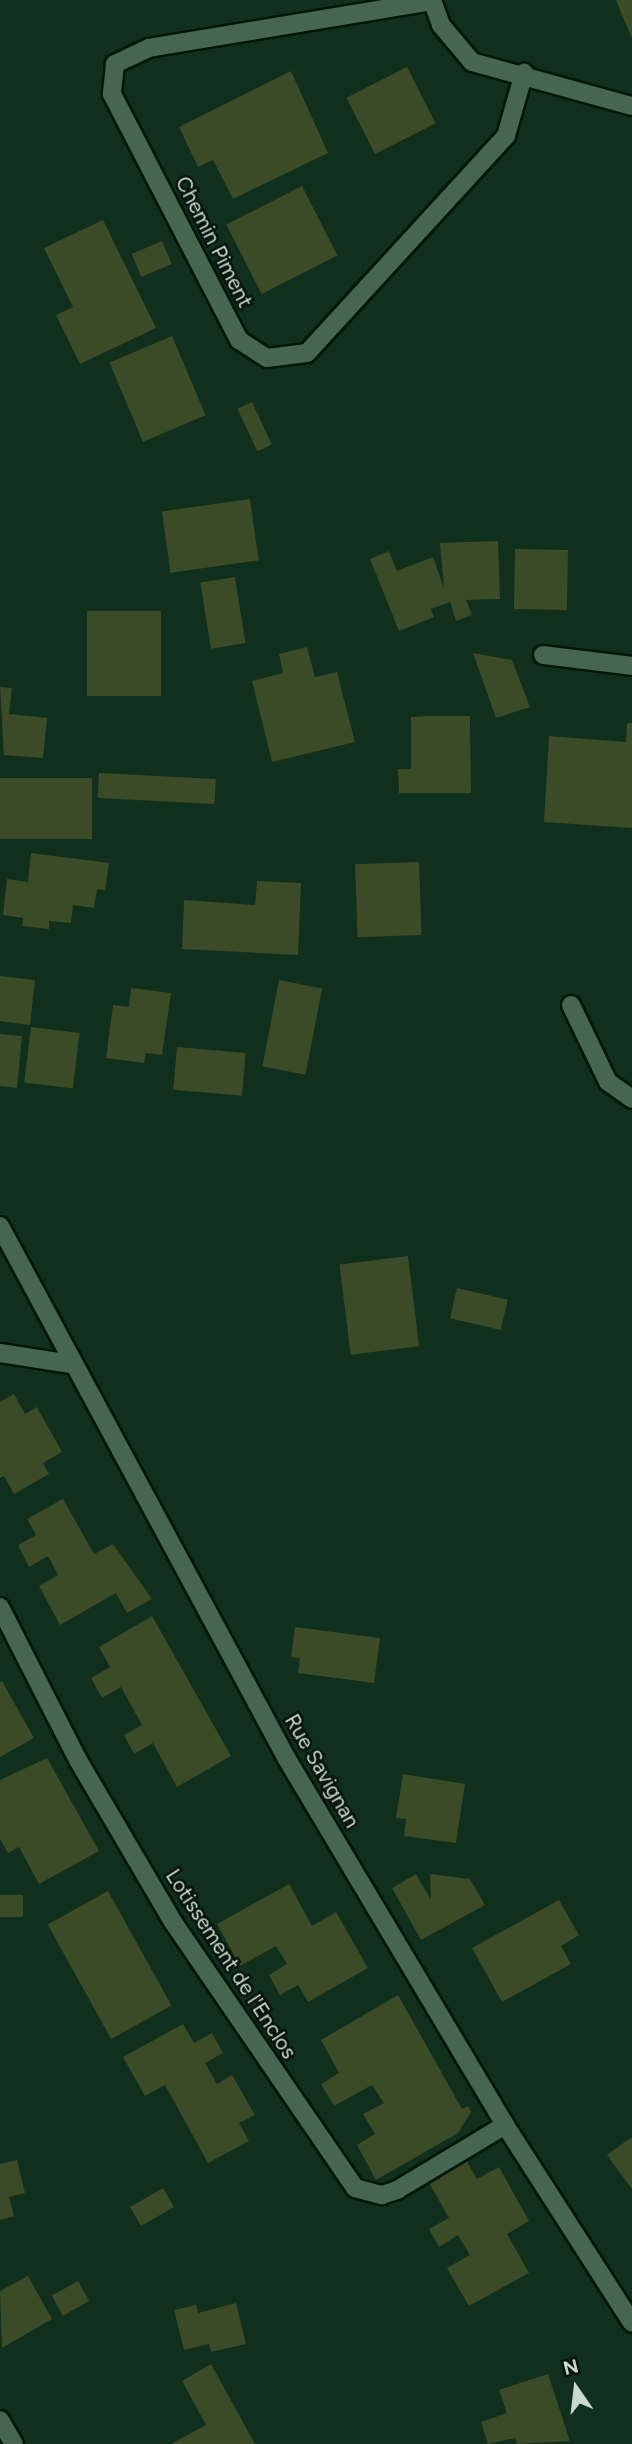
<!DOCTYPE html>
<style>
body{margin:0}
#map{position:relative;width:632px;height:2444px;overflow:hidden;background:#102f1d;font-family:Figtree,sans-serif}
div>[style]{position:absolute}
.building>*{inset:0;background:#3b4a27;transform-origin:0 0}
.roads{filter:drop-shadow(2px 0 #001607) drop-shadow(-2px 0 #001607) drop-shadow(0 2px #001607) drop-shadow(0 -2px #001607)}
.street>*{height:18px;margin:-9px;padding:0 9px;transform-origin:9px;border-radius:9px;background:#466652}
span{translate:-50% -50%;white-space:nowrap;text-align:center;line-height:1.15;-webkit-text-stroke:5px #07140c;paint-order:stroke}
.street-label{font-size:21px;color:#c8d9cd}
.north{position:absolute;left:541px;top:2353px;width:70px;height:70px;-webkit-text-stroke:5px #07140c;paint-order:stroke;rotate:346deg;font-size:19px;font-weight:700;line-height:28px;text-align:center;color:#c8d9cd}
.north::after{content:'';display:block;margin:auto;width:24px;height:32px;background:#c8d9cd;clip-path:polygon(50% 0,100% 100%,50% 72%,0 100%)}
</style>
<div id="map">
<div class="building">
<i style="clip-path:polygon(616px 0,632px 0,632px 38px,622px 15px)"></i>
<i style="left:407px;top:67px;width:63px;height:68px;rotate:63deg"></i>
<i style="clip-path:polygon(291px 71px,328px 153px,233px 199px,213px 160px,198px 167px,179px 127px)"></i>
<i style="left:302px;top:186px;width:78px;height:85px;rotate:63deg"></i>
<i style="clip-path:polygon(103px 220px,156px 328px,80px 364px,56px 315px,73px 307px,44px 248px)"></i>
<i style="left:162px;top:241px;width:25px;height:33px;rotate:67deg"></i>
<i style="left:172px;top:336px;width:86px;height:68px;rotate:67deg"></i>
<i style="left:252px;top:402px;width:47px;height:16px;rotate:65deg"></i>
<i style="left:250px;top:499px;width:62px;height:89px;rotate:82deg"></i>
<i style="clip-path:polygon(498px 541px,500px 599px,466px 600px,472px 615px,456px 621px,450px 602px,431px 609px,434px 617px,399px 631px,370px 559px,389px 551px,397px 571px,433px 557px,444px 588px,440px 543px)"></i>
<i style="left:515px;top:549px;width:53px;height:60px;rotate:1deg"></i>
<i style="left:235px;top:577px;width:67px;height:35px;rotate:81deg"></i>
<i style="left:87px;top:611px;width:74px;height:85px"></i>
<i style="clip-path:polygon(307px 647px,315px 677px,337px 672px,355px 742px,272px 762px,252px 681px,283px 673px,279px 654px)"></i>
<i style="clip-path:polygon(473px 653px,512px 660px,530px 707px,496px 718px)"></i>
<i style="clip-path:polygon(0 687px,12px 688px,9px 714px,47px 718px,43px 758px,4px 755px)"></i>
<i style="clip-path:polygon(428px 716px,470px 716px,471px 793px,399px 793px,398px 769px,411px 769px,411px 717px)"></i>
<i style="clip-path:polygon(627px 723px,632px 723px,632px 828px,544px 822px,549px 736px,626px 742px)"></i>
<i style="left:99px;top:773px;width:117px;height:25px;rotate:3deg"></i>
<i style="left:0;top:778px;width:92px;height:61px"></i>
<i style="clip-path:polygon(31px 853px,109px 863px,105px 890px,97px 889px,94px 908px,73px 905px,71px 923px,49px 921px,49px 929px,22px 926px,23px 918px,3px 915px,7px 879px,28px 882px)"></i>
<i style="left:419px;top:862px;width:73px;height:64px;rotate:88deg"></i>
<i style="clip-path:polygon(257px 881px,301px 883px,298px 955px,182px 949px,184px 900px,255px 905px)"></i>
<i style="clip-path:polygon(0 976px,35px 980px,30px 1025px,0 1021px)"></i>
<i style="left:279px;top:980px;width:44px;height:88px;rotate:11deg"></i>
<i style="clip-path:polygon(131px 988px,171px 993px,162px 1055px,146px 1053px,144px 1063px,106px 1058px,113px 1005px,129px 1007px)"></i>
<i style="left:31px;top:1027px;width:49px;height:56px;rotate:7deg"></i>
<i style="clip-path:polygon(0 1034px,22px 1036px,17px 1088px,0 1086px)"></i>
<i style="left:177px;top:1047px;width:69px;height:43px;rotate:5deg"></i>
<i style="left:408px;top:1256px;width:91px;height:69px;rotate:83deg"></i>
<i style="left:457px;top:1288px;width:52px;height:31px;rotate:13deg"></i>
<i style="clip-path:polygon(14px 1394px,25px 1414px,37px 1407px,62px 1452px,43px 1463px,49px 1474px,14px 1494px,4px 1476px,0 1478px,0 1402px)"></i>
<i style="clip-path:polygon(63px 1499px,94px 1554px,113px 1544px,152px 1599px,127px 1613px,116px 1593px,60px 1625px,39px 1586px,58px 1575px,48px 1556px,29px 1567px,18px 1545px,36px 1535px,27px 1519px)"></i>
<i style="clip-path:polygon(152px 1616px,231px 1756px,177px 1787px,153px 1743px,134px 1754px,124px 1735px,142px 1725px,121px 1687px,102px 1698px,91px 1678px,110px 1667px,99px 1647px)"></i>
<i style="clip-path:polygon(295px 1627px,380px 1638px,374px 1683px,298px 1673px,300px 1658px,291px 1657px)"></i>
<i style="clip-path:polygon(2px 1681px,34px 1738px,0 1757px,0 1682px)"></i>
<i style="clip-path:polygon(47px 1758px,99px 1851px,39px 1884px,19px 1847px,8px 1853px,0 1839px,0 1780px)"></i>
<i style="clip-path:polygon(403px 1774px,465px 1784px,456px 1843px,404px 1836px,406px 1819px,396px 1818px)"></i>
<i style="clip-path:polygon(416px 1874px,431px 1900px,430px 1874px,470px 1879px,485px 1905px,421px 1940px,392px 1888px)"></i>
<i style="clip-path:polygon(289px 1884px,312px 1926px,336px 1912px,368px 1968px,308px 2002px,298px 1985px,280px 1995px,269px 1975px,287px 1964px,276px 1946px,240px 1966px,217px 1924px)"></i>
<i style="left:108px;top:1891px;width:131px;height:69px;rotate:61deg"></i>
<i style="left:0;top:1895px;width:23px;height:22px"></i>
<i style="clip-path:polygon(559px 1900px,579px 1935px,561px 1946px,571px 1964px,502px 2002px,472px 1948px)"></i>
<i style="clip-path:polygon(398px 1995px,462px 2109px,468px 2106px,471px 2112px,458px 2133px,376px 2180px,357px 2145px,375px 2134px,363px 2114px,384px 2103px,372px 2085px,334px 2106px,321px 2084px,339px 2073px,321px 2040px)"></i>
<i style="clip-path:polygon(183px 2024px,194px 2043px,212px 2033px,223px 2053px,205px 2063px,217px 2084px,232px 2075px,255px 2115px,239px 2123px,249px 2141px,208px 2163px,165px 2085px,145px 2096px,123px 2057px)"></i>
<i style="clip-path:polygon(632px 2137px,632px 2189px,607px 2155px)"></i>
<i style="clip-path:polygon(465px 2158px,477px 2179px,499px 2167px,529px 2221px,507px 2234px,529px 2273px,469px 2306px,447px 2268px,470px 2255px,458px 2235px,439px 2247px,429px 2229px,449px 2218px,427px 2179px)"></i>
<i style="clip-path:polygon(17px 2160px,25px 2193px,9px 2197px,14px 2216px,0 2220px,0 2164px)"></i>
<i style="left:163px;top:2188px;width:22px;height:38px;rotate:60deg"></i>
<i style="clip-path:polygon(28px 2276px,52px 2319px,2px 2348px,0 2291px)"></i>
<i style="left:78px;top:2281px;width:23px;height:30px;rotate:61deg"></i>
<i style="clip-path:polygon(236px 2303px,246px 2344px,211px 2352px,209px 2344px,184px 2350px,174px 2310px,196px 2305px,198px 2313px)"></i>
<i style="clip-path:polygon(211px 2364px,255px 2444px,171px 2444px,206px 2425px,182px 2381px)"></i>
<i style="clip-path:polygon(548px 2374px,570px 2441px,517px 2444px,515px 2438px,488px 2444px,481px 2422px,507px 2413px,499px 2390px)"></i>
</div>
<div class="roads">
<div class="street">
<i style="left:432px;top:0;width:27px;rotate:70deg"></i>
<i style="left:441px;top:25px;width:48px;rotate:50deg"></i>
<i style="left:472px;top:62px;width:166px;rotate:15.4deg"></i>
<i style="left:432px;top:1px;width:287px;rotate:170.6deg"></i>
<i style="left:149px;top:48px;width:38px;rotate:155deg"></i>
<i style="left:115px;top:64px;width:30px;rotate:96deg"></i>
<i style="left:112px;top:94px;width:277px;rotate:62.7deg"></i>
<i style="left:239px;top:340px;width:33px;rotate:33deg"></i>
<i style="left:267px;top:358px;width:40px;rotate:-7.1deg"></i>
<i style="left:307px;top:353px;width:294px;rotate:-47.5deg"></i>
<i style="left:506px;top:136px;width:66px;rotate:-74.1deg"></i>
<i style="left:543px;top:655px;width:90px;rotate:7deg"></i>
<i style="left:571px;top:1005px;width:85px;rotate:64.3deg"></i>
<i style="left:608px;top:1082px;width:29px;rotate:35deg"></i>
<i style="left:0;top:1226px;width:605px;rotate:61.7deg"></i>
<i style="left:287px;top:1759px;width:426px;rotate:59.2deg"></i>
<i style="left:505px;top:2125px;width:235px;rotate:57.3deg"></i>
<i style="left:0;top:1353px;width:72px;rotate:8.8deg"></i>
<i style="left:0;top:1607px;width:172px;rotate:63deg"></i>
<i style="left:78px;top:1760px;width:188px;rotate:59.6deg"></i>
<i style="left:173px;top:1922px;width:322px;rotate:55.6deg"></i>
<i style="left:355px;top:2188px;width:28px;rotate:15deg"></i>
<i style="left:382px;top:2195px;width:16px;rotate:-18deg"></i>
<i style="left:397px;top:2190px;width:126px;rotate:-31deg"></i>
<i style="left:0;top:2420px;width:28px;rotate:60deg"></i>
</div>
</div>
<div class="street-label">
<span style="left:214px;top:242px;rotate:63deg">Chemin Piment</span>
<span style="left:322px;top:1771px;rotate:60deg">Rue Savignan</span>
<span style="left:231px;top:1964px;rotate:57deg">Lotissement de l'Enclos</span>
</div>
<div class="north">N</div>
</div>
